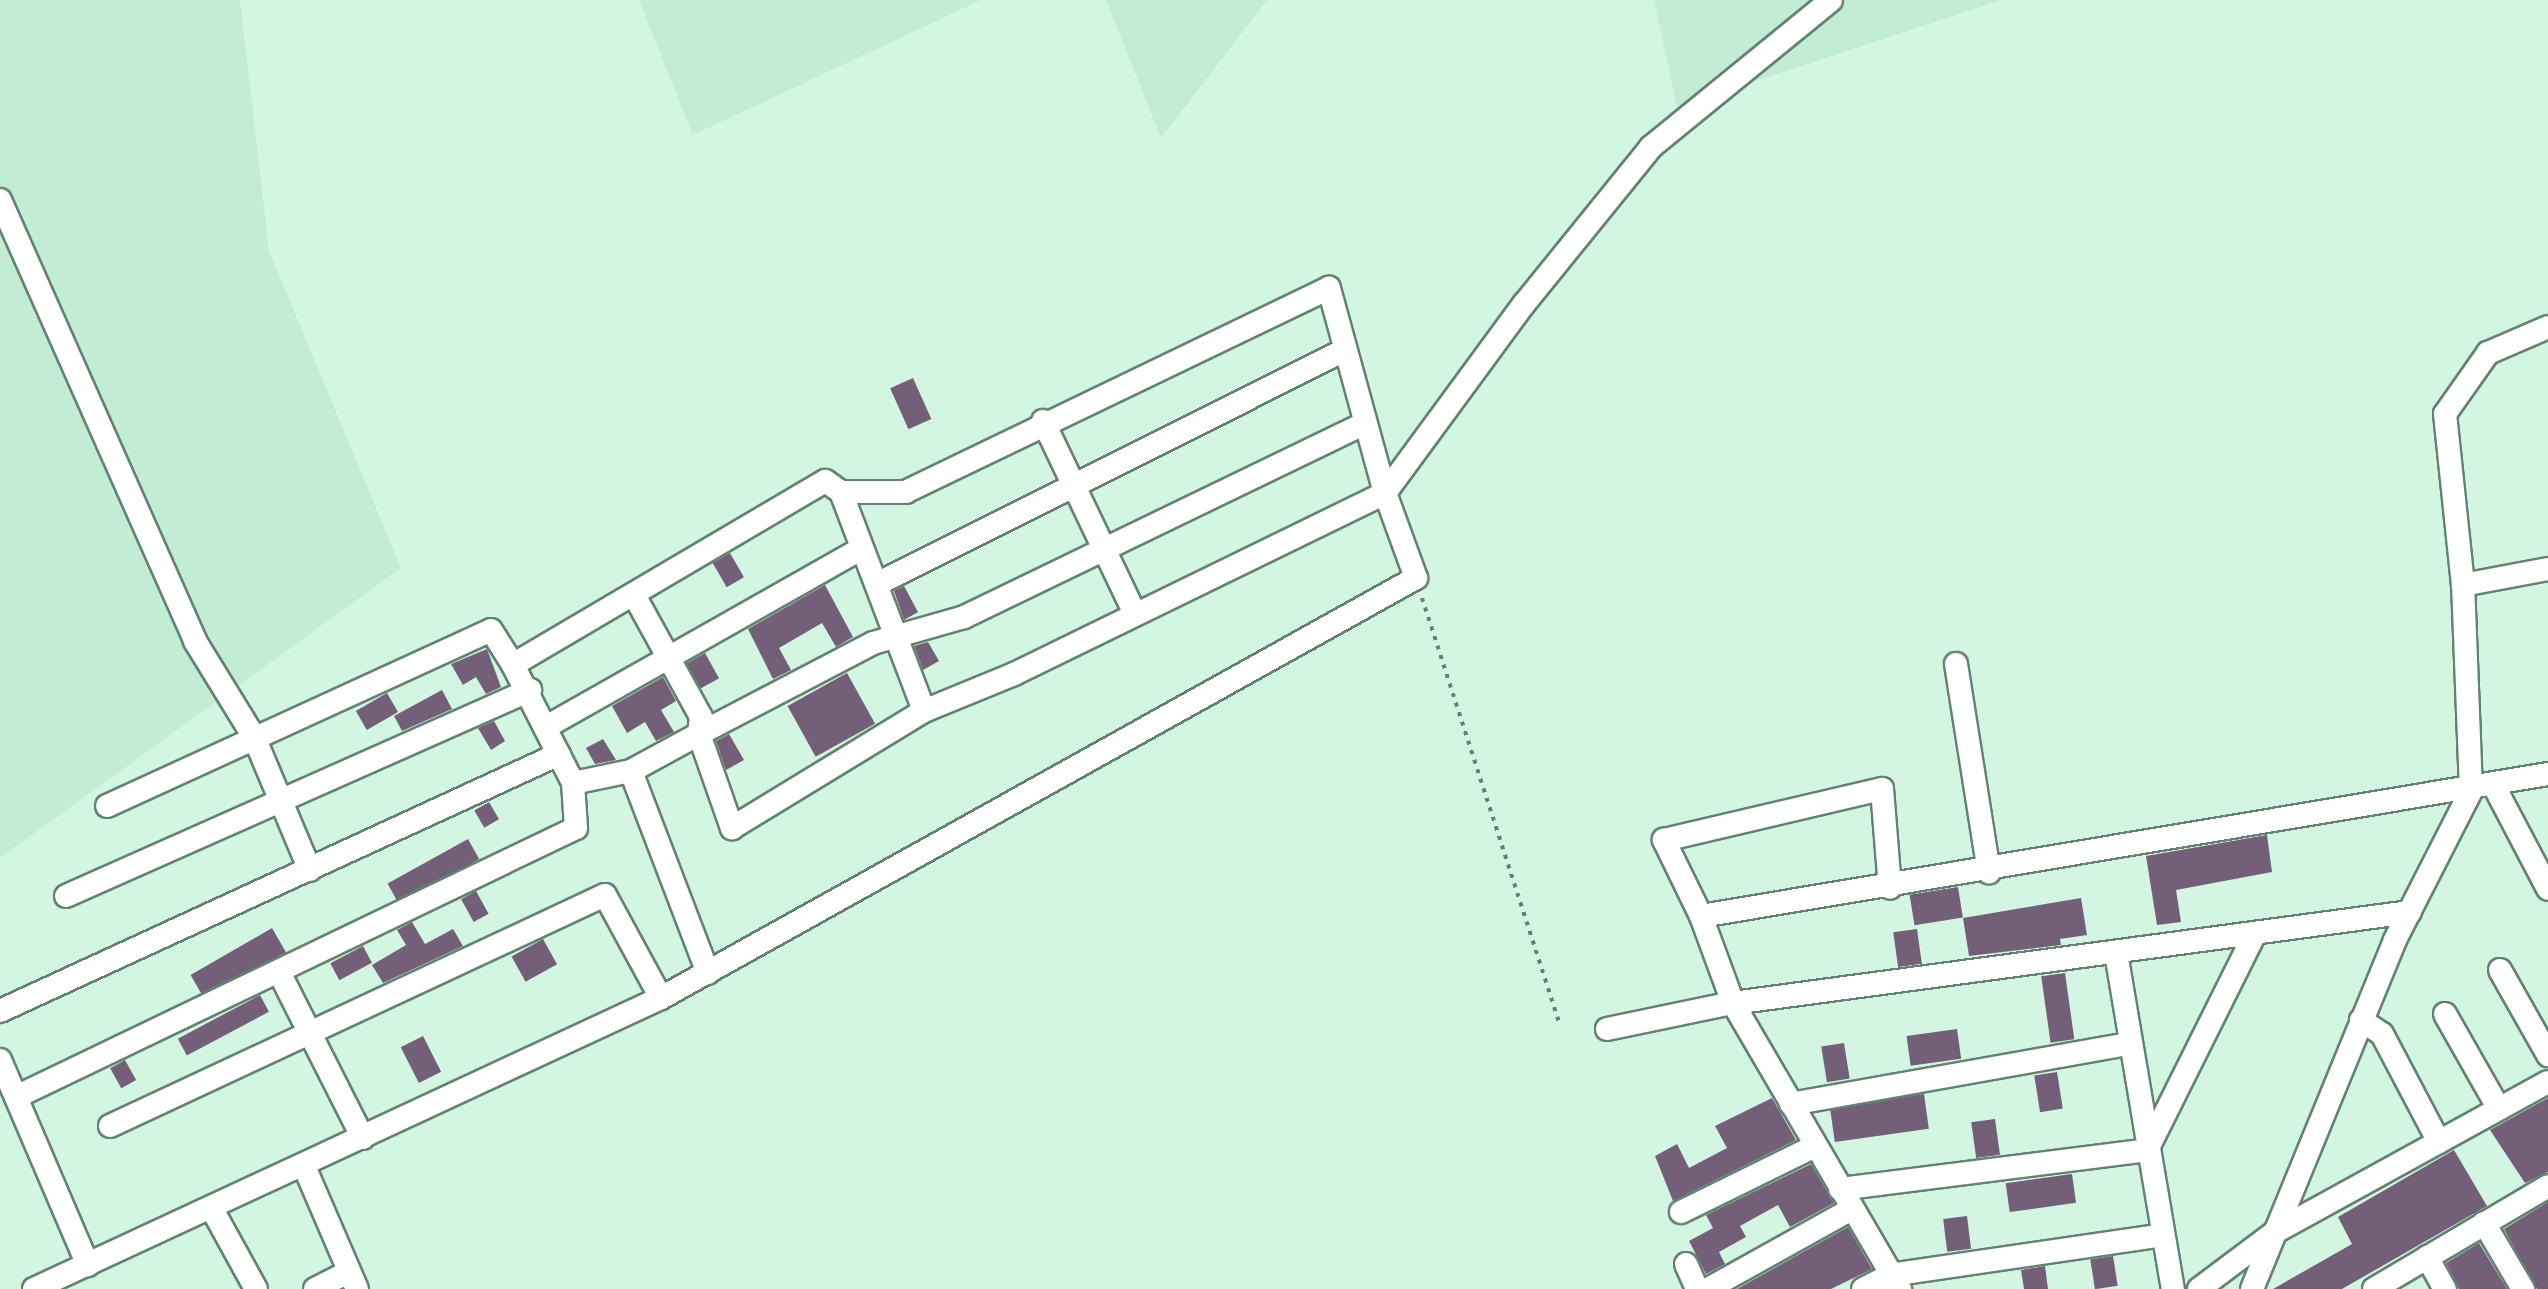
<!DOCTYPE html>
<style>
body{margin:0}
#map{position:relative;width:2548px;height:1289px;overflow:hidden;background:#d3f6e2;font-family:Lato,sans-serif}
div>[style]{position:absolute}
.built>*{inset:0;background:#c2ecd4}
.building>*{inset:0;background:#736078;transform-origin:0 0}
.path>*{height:4px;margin-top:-2px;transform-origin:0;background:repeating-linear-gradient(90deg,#677e71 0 4px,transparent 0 10px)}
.roads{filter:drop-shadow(2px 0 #638271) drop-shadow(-2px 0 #638271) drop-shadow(0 2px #638271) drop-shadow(0 -2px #638271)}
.minor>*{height:22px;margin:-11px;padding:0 11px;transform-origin:11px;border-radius:11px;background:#fff}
span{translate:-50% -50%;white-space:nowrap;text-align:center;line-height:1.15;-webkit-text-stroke:8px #fff;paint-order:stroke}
</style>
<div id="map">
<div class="built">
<i style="clip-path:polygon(0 0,240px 0,269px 251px,401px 568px,0 858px)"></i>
<i style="clip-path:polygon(639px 0,981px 0,693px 135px)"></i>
<i style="clip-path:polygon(1106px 0,1267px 0,1161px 138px)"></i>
<i style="clip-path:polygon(1654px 0,2001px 0,1677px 107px)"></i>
</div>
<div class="building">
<i style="left:913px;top:378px;width:45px;height:25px;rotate:66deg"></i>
<i style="left:730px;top:553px;width:28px;height:20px;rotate:60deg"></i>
<i style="clip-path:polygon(825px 585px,853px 637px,836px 647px,822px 623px,779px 648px,791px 670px,773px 679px,748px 629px)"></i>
<i style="clip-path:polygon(904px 586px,918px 612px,904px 620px,894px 591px)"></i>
<i style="clip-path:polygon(928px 642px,939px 661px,923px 670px,914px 646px)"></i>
<i style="clip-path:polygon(487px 649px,501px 687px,486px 694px,476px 677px,463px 685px,451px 664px)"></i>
<i style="left:705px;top:653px;width:29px;height:21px;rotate:61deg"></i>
<i style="left:847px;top:673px;width:58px;height:68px;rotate:61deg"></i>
<i style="clip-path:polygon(663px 677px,676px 701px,661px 710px,674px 732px,656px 741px,645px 722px,627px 733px,612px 706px)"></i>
<i style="clip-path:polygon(442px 690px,452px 709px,402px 731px,394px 716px)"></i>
<i style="left:387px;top:693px;width:22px;height:36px;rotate:60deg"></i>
<i style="clip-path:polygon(494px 721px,505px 741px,491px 750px,478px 728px)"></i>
<i style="clip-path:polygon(729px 734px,744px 760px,726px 770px,716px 741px)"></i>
<i style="clip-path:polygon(603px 739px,616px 760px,595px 764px,586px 748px)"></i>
<i style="left:489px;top:802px;width:20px;height:17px;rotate:60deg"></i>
<i style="clip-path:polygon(2267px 835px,2272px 872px,2176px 890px,2181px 922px,2157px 925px,2146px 856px)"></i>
<i style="left:468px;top:839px;width:23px;height:92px;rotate:61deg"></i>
<i style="left:1958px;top:887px;width:31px;height:49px;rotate:81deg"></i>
<i style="left:476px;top:891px;width:26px;height:17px;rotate:61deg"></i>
<i style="clip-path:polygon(2081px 898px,2087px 935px,2060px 939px,2061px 945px,1969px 956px,1963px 918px)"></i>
<i style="clip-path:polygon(412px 922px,425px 944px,453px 929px,463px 946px,383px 983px,372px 965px,406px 945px,397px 930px)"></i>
<i style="left:272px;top:928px;width:28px;height:94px;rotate:60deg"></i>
<i style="left:1917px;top:929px;width:35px;height:24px;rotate:82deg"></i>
<i style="left:543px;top:939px;width:29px;height:36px;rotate:61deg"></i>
<i style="left:363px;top:946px;width:19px;height:37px;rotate:62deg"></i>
<i style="left:2065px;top:973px;width:67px;height:24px;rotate:82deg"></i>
<i style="left:260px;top:995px;width:19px;height:93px;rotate:62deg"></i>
<i style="left:1957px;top:1029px;width:30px;height:51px;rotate:82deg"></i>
<i style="left:423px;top:1036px;width:40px;height:25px;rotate:63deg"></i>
<i style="left:1844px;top:1043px;width:36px;height:23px;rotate:81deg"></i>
<i style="left:125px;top:1060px;width:23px;height:17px;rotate:61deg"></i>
<i style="left:2057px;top:1072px;width:37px;height:23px;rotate:81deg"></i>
<i style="left:1924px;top:1094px;width:35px;height:95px;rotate:82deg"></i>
<i style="clip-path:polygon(1772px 1098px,1796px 1140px,1673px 1201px,1655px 1156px,1677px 1144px,1689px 1168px,1727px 1148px,1715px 1126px)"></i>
<i style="clip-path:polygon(2548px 1098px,2548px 1172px,2525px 1183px,2490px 1130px)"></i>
<i style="left:1995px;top:1119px;width:36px;height:24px;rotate:82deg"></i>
<i style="clip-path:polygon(2454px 1150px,2487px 1206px,2342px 1289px,2273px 1289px,2352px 1244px,2338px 1217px)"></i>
<i style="clip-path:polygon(1811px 1164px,1834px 1203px,1790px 1227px,1778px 1205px,1740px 1226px,1746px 1237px,1719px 1252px,1725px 1264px,1706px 1274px,1689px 1241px,1713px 1228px,1706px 1215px)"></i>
<i style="left:2072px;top:1174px;width:29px;height:67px;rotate:82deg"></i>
<i style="clip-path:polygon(2548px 1202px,2548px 1289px,2537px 1289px,2504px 1229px)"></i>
<i style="left:1967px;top:1216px;width:33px;height:24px;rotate:83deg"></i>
<i style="clip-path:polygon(1848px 1227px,1872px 1269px,1831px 1289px,1737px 1289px)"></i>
<i style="clip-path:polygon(2479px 1243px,2507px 1289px,2459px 1289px,2446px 1263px)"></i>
<i style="left:2113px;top:1256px;width:30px;height:23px;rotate:81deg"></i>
<i style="clip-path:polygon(2045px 1266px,2048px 1289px,2024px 1289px,2021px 1270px)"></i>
</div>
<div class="path">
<i style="left:1422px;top:598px;width:446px;rotate:72.1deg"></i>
</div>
<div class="roads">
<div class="minor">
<i style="left:0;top:200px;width:482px;rotate:66.1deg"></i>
<i style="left:195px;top:641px;width:113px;rotate:58.4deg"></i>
<i style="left:254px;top:737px;width:144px;rotate:67.2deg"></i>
<i style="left:1043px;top:421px;width:212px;rotate:64.5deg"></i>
<i style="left:841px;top:492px;width:234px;rotate:69.2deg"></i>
<i style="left:879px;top:583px;width:521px;rotate:-26.57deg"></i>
<i style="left:2463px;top:585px;width:86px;rotate:-10.7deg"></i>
<i style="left:634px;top:595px;width:139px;rotate:61.2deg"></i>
<i style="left:701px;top:717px;width:17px;rotate:97deg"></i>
<i style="left:699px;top:734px;width:196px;rotate:-27.6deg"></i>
<i style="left:873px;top:643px;width:95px;rotate:-15.9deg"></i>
<i style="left:964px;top:617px;width:445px;rotate:-25.8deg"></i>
<i style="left:1956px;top:664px;width:211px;rotate:81deg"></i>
<i style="left:546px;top:727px;width:360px;rotate:-29.5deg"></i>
<i style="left:2494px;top:786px;width:116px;rotate:62.3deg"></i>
<i style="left:107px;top:806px;width:422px;rotate:-24.6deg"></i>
<i style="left:491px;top:630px;width:41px;rotate:57.8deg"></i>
<i style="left:66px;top:896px;width:508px;rotate:-23.94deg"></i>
<i style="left:1701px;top:916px;width:85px;rotate:-116deg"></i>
<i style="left:1664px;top:840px;width:224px;rotate:-13.2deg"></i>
<i style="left:1882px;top:789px;width:99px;rotate:85.4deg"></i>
<i style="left:2116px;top:953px;width:341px;rotate:80.4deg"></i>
<i style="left:2500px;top:970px;width:98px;rotate:60.5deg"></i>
<i style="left:279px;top:972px;width:186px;rotate:63.2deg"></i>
<i style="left:708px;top:973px;width:216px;rotate:-110.9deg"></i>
<i style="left:631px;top:771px;width:77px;rotate:-28.6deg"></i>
<i style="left:699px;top:734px;width:100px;rotate:70.7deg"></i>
<i style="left:732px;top:828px;width:225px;rotate:-31.4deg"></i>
<i style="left:924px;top:711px;width:97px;rotate:-22.3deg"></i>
<i style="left:1014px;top:674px;width:413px;rotate:-26deg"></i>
<i style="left:1385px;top:493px;width:235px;rotate:-53.7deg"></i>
<i style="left:1524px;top:304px;width:202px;rotate:-51deg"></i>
<i style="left:1651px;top:147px;width:232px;rotate:-39.2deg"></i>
<i style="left:0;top:1011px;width:615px;rotate:-24.69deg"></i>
<i style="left:2445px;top:1014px;width:109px;rotate:60.4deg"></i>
<i style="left:2361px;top:1020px;width:25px;rotate:34deg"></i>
<i style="left:2382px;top:1034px;width:122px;rotate:62.2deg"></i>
<i style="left:1607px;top:1029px;width:129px;rotate:-11.7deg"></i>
<i style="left:1733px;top:1003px;width:93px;rotate:-110.2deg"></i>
<i style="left:1701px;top:916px;width:859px;rotate:-9.52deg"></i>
<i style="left:0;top:1060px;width:223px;rotate:66.8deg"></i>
<i style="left:16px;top:1097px;width:621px;rotate:-25.66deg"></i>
<i style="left:576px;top:828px;width:45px;rotate:-93.8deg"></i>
<i style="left:1791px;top:1104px;width:341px;rotate:-10.1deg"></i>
<i style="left:110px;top:1126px;width:546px;rotate:-25.02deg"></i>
<i style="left:605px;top:895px;width:117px;rotate:61.5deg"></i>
<i style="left:304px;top:1166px;width:134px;rotate:66.7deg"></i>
<i style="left:1840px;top:1189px;width:309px;rotate:-7.2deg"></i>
<i style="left:2147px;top:1150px;width:242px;rotate:-63.5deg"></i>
<i style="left:212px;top:1209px;width:91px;rotate:61.2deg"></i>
<i style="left:1681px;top:1212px;width:149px;rotate:-26.2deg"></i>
<i style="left:2484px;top:1223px;width:77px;rotate:59.4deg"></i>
<i style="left:2427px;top:1257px;width:37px;rotate:61deg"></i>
<i style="left:1686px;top:1264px;width:27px;rotate:66deg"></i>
<i style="left:34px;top:1289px;width:691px;rotate:-24.9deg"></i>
<i style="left:661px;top:998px;width:864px;rotate:-29.09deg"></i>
<i style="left:1416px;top:578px;width:90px;rotate:-110deg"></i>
<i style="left:1385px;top:493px;width:213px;rotate:-105.3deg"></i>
<i style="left:1329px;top:288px;width:470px;rotate:154.3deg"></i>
<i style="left:906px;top:492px;width:65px;rotate:180deg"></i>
<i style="left:841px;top:492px;width:19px;rotate:-145deg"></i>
<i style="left:825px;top:481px;width:362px;rotate:149.5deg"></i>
<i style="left:513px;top:665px;width:132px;rotate:63deg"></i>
<i style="left:573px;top:783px;width:59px;rotate:-11.7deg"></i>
<i style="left:315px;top:1289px;width:38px;rotate:-27deg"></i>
<i style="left:1708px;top:1289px;width:165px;rotate:-29.1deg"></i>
<i style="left:1863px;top:1289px;width:30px;rotate:-27deg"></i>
<i style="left:1890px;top:1275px;width:276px;rotate:-8.3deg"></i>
<i style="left:1900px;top:1289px;width:331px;rotate:-120.3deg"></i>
<i style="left:1733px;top:1003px;width:683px;rotate:-7.66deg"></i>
<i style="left:2199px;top:1289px;width:95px;rotate:-36.9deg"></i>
<i style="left:2275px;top:1232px;width:311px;rotate:-28.8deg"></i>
<i style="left:2252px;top:1289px;width:377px;rotate:-67.7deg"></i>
<i style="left:2395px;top:940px;width:167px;rotate:-63deg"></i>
<i style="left:2471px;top:791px;width:206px;rotate:-92.2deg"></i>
<i style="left:2463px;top:585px;width:172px;rotate:-96deg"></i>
<i style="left:2445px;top:414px;width:75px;rotate:-54.8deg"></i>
<i style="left:2488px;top:353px;width:65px;rotate:-23.4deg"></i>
<i style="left:2374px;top:1289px;width:202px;rotate:-30.6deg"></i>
</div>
</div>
</div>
